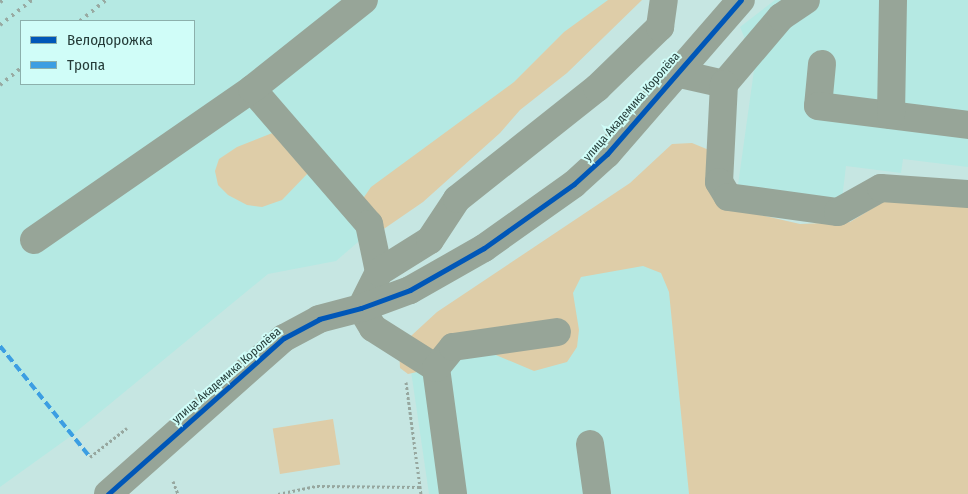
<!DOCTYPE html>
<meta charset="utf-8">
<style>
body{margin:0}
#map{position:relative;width:968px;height:494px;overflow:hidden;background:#c6e6e2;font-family:"Fira Sans Condensed",sans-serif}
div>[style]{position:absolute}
.built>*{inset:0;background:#b5e9e3}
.green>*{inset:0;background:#decda8;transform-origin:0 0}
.path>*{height:3px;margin-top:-1.5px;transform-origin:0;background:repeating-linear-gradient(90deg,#97a79f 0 2.5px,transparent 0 5px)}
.minor>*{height:28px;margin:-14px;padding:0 14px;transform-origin:14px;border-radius:14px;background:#97a598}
.rail>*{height:4px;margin-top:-2px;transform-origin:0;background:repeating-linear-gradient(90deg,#98aaa2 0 2.5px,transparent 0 7.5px)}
.quiet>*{height:4px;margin-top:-2px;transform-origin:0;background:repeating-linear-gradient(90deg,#3c9ee2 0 8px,transparent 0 12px)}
.cycleway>*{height:5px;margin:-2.5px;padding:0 2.5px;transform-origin:2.5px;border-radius:2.5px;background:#0057b8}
span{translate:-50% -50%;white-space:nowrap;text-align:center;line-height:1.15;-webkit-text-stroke:4px #d0fdf8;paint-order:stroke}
.street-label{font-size:12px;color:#253c39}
.legend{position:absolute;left:20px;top:20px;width:175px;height:65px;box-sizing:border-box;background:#d0fdf8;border:1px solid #8cb0ac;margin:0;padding:6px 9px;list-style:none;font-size:15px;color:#253c39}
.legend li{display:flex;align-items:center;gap:10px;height:25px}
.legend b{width:25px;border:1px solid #8cb0ac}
</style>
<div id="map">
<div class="built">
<i style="clip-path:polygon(evenodd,0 0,639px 0,336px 261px,268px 274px,71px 436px,0 487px,0 0,21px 21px,194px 21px,194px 84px,21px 84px,21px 21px)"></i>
<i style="clip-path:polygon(775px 0,968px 0,968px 167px,903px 159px,901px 173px,846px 166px,842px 199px,738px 185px,755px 63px,740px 27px)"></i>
<i style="clip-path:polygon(968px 220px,968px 494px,429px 494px,411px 371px,562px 244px)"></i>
</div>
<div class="green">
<i style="clip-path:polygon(608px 0,642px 0,567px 73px,520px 110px,500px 133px,423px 202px,375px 235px,362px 200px,371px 187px,514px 82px,564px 32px)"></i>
<i style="clip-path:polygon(285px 128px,310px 171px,282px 200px,262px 207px,247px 205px,228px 195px,218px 185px,215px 171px,219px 159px,237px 147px)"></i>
<i style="clip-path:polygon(692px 143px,709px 150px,744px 211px,800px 224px,850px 222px,886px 200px,968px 203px,968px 494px,689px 494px,669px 292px,661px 273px,643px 266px,581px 277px,573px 293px,579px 330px,577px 347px,567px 362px,534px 371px,484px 350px,417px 372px,408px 374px,400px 368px,399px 347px,437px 312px,630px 183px,672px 144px)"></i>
<i style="left:333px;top:419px;width:46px;height:61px;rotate:81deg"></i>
</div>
<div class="path">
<i style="left:406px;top:382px;width:113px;rotate:82.4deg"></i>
<i style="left:90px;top:457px;width:47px;rotate:-38.1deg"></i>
<i style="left:173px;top:481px;width:14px;rotate:69deg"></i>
<i style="left:278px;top:494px;width:40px;rotate:-12deg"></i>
<i style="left:317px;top:486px;width:103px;rotate:0.6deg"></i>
</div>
<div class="minor">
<i style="left:822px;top:64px;width:42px;rotate:95.4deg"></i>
<i style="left:818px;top:106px;width:151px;rotate:7.2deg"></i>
<i style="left:676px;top:73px;width:49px;rotate:12.9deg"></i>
<i style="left:724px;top:84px;width:88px;rotate:-49.6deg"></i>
<i style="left:781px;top:17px;width:30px;rotate:-34deg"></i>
<i style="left:724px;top:84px;width:98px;rotate:92.9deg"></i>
<i style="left:719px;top:182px;width:17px;rotate:59deg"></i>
<i style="left:728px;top:197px;width:111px;rotate:7.8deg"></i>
<i style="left:838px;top:212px;width:49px;rotate:-29.2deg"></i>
<i style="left:881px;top:188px;width:87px;rotate:3.9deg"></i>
<i style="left:252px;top:89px;width:179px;rotate:49.1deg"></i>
<i style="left:369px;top:224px;width:49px;rotate:78.2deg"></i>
<i style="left:379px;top:272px;width:40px;rotate:116.6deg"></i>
<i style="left:361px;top:308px;width:23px;rotate:59deg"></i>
<i style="left:373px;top:328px;width:75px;rotate:32.4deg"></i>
<i style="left:436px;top:368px;width:127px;rotate:82.3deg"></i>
<i style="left:891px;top:115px;width:115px;rotate:-89deg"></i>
<i style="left:34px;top:240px;width:265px;rotate:-34.7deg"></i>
<i style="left:252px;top:89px;width:143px;rotate:-38.5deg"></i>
<i style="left:379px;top:272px;width:60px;rotate:-32.1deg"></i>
<i style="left:430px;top:240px;width:49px;rotate:-56.6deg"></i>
<i style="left:457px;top:199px;width:179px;rotate:-38.4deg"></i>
<i style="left:597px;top:88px;width:88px;rotate:-44.1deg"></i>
<i style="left:660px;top:27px;width:27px;rotate:-82deg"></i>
<i style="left:436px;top:368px;width:27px;rotate:-51deg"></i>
<i style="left:453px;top:347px;width:105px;rotate:-8.2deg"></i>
<i style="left:590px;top:444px;width:50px;rotate:82deg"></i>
<i style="left:108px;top:494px;width:235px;rotate:-41.6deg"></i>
<i style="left:284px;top:338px;width:40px;rotate:-28deg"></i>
<i style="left:319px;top:319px;width:43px;rotate:-14.7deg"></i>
<i style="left:361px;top:308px;width:52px;rotate:-20.2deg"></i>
<i style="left:410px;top:290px;width:85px;rotate:-29.6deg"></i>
<i style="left:484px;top:248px;width:110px;rotate:-35.4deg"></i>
<i style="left:574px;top:184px;width:45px;rotate:-42.3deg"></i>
<i style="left:607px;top:154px;width:204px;rotate:-49deg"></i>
</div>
<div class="rail">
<i style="left:0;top:2px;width:4px;rotate:-34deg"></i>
<i style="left:80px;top:21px;width:33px;rotate:-39deg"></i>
<i style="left:0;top:25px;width:41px;rotate:-38deg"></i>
<i style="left:0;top:85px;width:27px;rotate:-39deg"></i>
</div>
<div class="quiet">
<i style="left:0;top:346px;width:143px;rotate:51deg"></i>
</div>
<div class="cycleway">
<i style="left:108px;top:494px;width:235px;rotate:-41.6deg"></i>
<i style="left:284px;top:338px;width:40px;rotate:-28deg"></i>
<i style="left:319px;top:319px;width:43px;rotate:-14.7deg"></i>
<i style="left:361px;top:308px;width:52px;rotate:-20.2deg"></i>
<i style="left:410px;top:290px;width:85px;rotate:-29.6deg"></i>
<i style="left:484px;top:248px;width:110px;rotate:-35.4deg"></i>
<i style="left:574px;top:184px;width:45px;rotate:-42.3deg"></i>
<i style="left:607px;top:154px;width:204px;rotate:-49deg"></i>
</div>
<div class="street-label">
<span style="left:632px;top:107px;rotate:-49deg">улица Академика Королёва</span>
<span style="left:227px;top:376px;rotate:-41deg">улица Академика Королёва</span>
</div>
<ul class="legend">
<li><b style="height:6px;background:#0057b8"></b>Велодорожка</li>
<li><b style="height:6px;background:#3c9ee2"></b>Тропа</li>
</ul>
</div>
